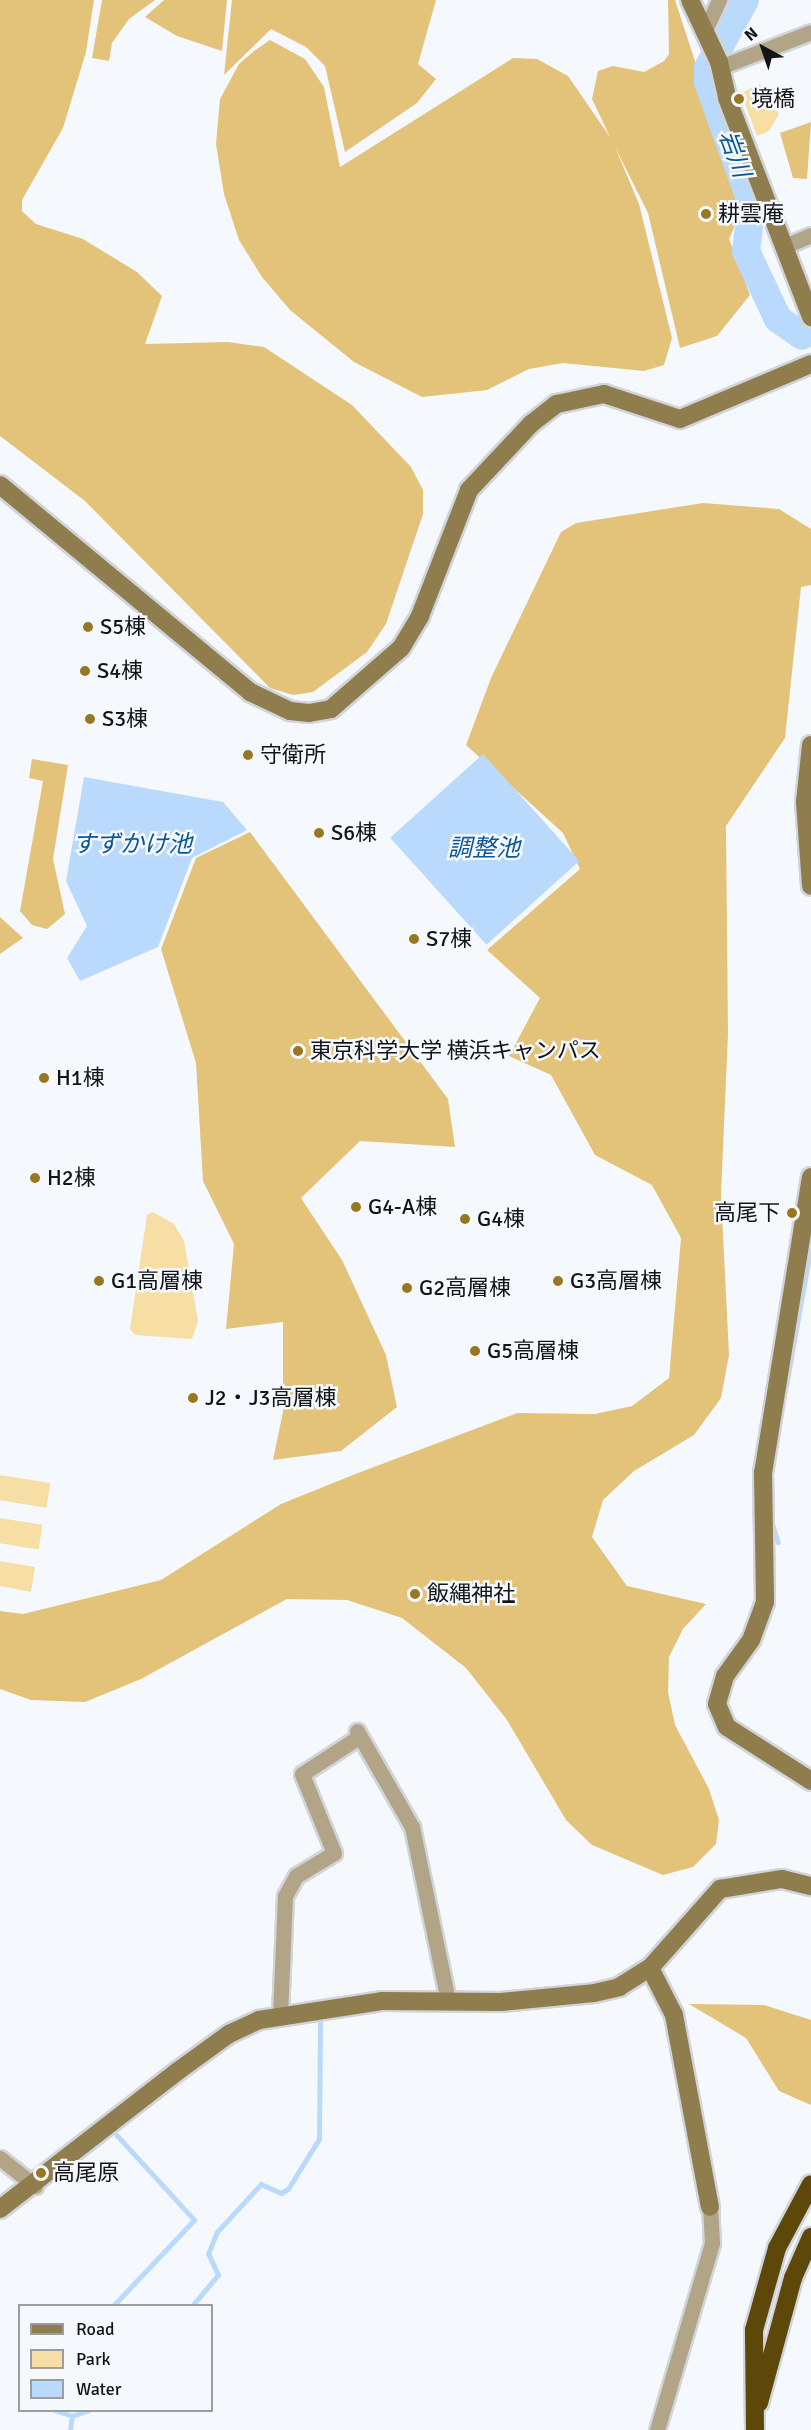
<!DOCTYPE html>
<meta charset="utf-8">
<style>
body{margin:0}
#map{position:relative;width:811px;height:2430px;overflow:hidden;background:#f5f9fe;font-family:Signika,"Noto Sans JP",sans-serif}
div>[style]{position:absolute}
.green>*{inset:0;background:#f7dea4;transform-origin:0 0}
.forest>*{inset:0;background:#e2c379}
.water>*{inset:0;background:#badafd;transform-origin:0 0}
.stream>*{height:4.5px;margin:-2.25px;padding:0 2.25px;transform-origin:2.25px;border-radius:2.25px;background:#badafd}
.river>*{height:28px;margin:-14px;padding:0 14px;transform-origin:14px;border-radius:14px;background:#badafd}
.roads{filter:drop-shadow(2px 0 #d1d4d9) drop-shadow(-2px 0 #d1d4d9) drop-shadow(0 2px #d1d4d9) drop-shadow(0 -2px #d1d4d9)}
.street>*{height:15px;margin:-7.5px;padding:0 7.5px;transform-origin:7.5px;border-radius:7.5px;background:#b2a587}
.secondary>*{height:18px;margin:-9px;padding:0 9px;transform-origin:9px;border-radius:9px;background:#907d4e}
.highway>*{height:18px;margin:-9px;padding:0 9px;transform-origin:9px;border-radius:9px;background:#5d4809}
.dots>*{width:16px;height:16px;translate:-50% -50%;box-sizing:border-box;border:3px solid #f5f9fe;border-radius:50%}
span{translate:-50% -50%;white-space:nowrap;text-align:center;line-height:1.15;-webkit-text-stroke:5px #f5f9fe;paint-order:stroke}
.poi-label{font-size:22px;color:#121417}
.left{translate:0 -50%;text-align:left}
.right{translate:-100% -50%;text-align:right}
.water-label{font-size:24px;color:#07579b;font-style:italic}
.legend{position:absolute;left:18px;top:2304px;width:195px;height:108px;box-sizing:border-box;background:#f5f9fe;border:2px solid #9a9da2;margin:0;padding:8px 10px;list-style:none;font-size:18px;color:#121417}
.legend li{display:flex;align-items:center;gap:12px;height:30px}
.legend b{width:30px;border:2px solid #9a9da2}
.north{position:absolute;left:733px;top:18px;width:60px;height:60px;-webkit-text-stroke:4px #f5f9fe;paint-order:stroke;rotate:320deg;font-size:16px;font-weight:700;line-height:24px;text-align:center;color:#121417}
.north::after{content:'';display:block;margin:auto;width:21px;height:27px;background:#121417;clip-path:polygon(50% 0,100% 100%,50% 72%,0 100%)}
</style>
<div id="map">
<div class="green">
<i style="clip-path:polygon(760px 84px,779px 114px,769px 131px,757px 136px,741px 93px)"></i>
<i style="clip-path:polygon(153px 1212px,174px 1224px,184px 1241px,198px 1321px,192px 1339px,135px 1335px,130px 1329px,147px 1215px)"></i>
<i style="left:0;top:1475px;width:51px;height:25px;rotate:9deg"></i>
<i style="left:0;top:1518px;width:43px;height:25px;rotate:9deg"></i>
<i style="clip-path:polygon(0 1561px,35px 1567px,31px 1592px,0 1586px)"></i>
</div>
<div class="forest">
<i style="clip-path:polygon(0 0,94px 0,86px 52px,63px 128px,22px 200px,22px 211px,36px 224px,83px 239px,137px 272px,162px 296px,145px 344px,228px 342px,264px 347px,352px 405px,411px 467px,423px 490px,423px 514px,386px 624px,367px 652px,313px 692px,293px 695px,270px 688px,85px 501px,0 436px)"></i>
<i style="clip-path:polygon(102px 0,155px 0,129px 19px,112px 43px,109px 61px,92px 58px)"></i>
<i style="clip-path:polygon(164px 0,227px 0,222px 51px,177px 36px,145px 17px)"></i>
<i style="clip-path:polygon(232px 0,436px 0,418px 64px,436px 79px,417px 103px,345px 152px,325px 66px,306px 47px,271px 29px,224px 75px)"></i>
<i style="clip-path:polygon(668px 0,675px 0,743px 208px,729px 239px,750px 295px,717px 336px,680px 348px,648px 213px,615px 147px,639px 204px,672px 338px,664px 365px,644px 371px,563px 363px,529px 369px,487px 390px,422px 397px,354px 362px,290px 310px,262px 277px,239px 240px,224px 194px,216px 144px,220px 99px,239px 64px,254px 51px,270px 40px,305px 59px,324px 87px,340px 167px,513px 58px,537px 59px,568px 76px,610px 137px,592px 99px,598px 71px,613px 66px,644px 72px,664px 61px,669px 54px)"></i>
<i style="clip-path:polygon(811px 122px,807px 179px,793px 178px,780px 133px)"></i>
<i style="clip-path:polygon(703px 503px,779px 509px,811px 529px,811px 585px,801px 587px,785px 738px,726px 826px,728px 1034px,721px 1194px,729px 1355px,721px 1398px,694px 1435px,634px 1471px,603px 1500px,592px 1537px,627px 1586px,706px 1604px,683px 1629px,669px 1657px,668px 1692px,675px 1725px,709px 1789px,719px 1820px,716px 1844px,693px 1867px,663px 1875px,592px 1845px,566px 1820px,507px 1720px,466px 1668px,402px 1618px,347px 1600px,287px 1599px,141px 1679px,85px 1702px,31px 1700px,0 1689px,0 1611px,23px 1614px,161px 1580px,281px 1504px,358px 1473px,517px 1413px,595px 1414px,632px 1406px,669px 1378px,681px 1238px,652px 1185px,595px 1155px,551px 1075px,509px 1056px,540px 998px,487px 950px,580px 869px,563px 833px,466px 745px,491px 678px,561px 532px,576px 523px)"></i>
<i style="clip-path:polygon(32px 759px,68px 765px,53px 859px,65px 914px,47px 929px,32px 925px,20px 911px,43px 781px,29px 778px)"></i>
<i style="clip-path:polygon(250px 832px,448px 1099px,455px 1147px,360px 1141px,301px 1198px,342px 1260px,386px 1355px,397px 1407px,341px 1451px,273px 1460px,283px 1412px,283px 1322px,226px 1329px,234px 1244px,203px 1181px,196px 1063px,161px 949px,196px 858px)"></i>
<i style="clip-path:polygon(0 917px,23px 938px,0 954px)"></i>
<i style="clip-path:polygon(689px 2004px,764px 2005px,811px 2020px,811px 2105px,779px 2091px,746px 2038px)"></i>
</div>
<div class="water">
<i style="left:483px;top:754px;width:144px;height:125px;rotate:48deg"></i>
<i style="clip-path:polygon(84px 777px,223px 802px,247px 830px,192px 858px,158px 947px,80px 981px,67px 958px,87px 926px,66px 881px)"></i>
</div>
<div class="stream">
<i style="left:786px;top:1386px;width:143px;rotate:-79.9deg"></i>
<i style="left:772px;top:1522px;width:21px;rotate:73deg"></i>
<i style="left:113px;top:2306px;width:118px;rotate:-46.7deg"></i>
<i style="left:194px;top:2220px;width:114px;rotate:-132.5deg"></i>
<i style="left:192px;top:2306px;width:40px;rotate:-50deg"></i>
<i style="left:218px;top:2275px;width:23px;rotate:-115deg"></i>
<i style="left:208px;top:2254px;width:24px;rotate:-68deg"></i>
<i style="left:217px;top:2232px;width:65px;rotate:-47.5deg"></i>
<i style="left:261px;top:2184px;width:22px;rotate:24deg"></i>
<i style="left:281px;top:2193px;width:8px;rotate:-30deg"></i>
<i style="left:288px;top:2189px;width:59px;rotate:-58.2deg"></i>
<i style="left:319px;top:2139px;width:117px;rotate:-89.5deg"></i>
<i style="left:55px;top:2410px;width:18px;rotate:19deg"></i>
<i style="left:72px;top:2416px;width:18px;rotate:-19deg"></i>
<i style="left:70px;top:2430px;width:14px;rotate:-82deg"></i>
</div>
<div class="river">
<i style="left:745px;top:0;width:77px;rotate:118.6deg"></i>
<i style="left:708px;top:68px;width:14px;rotate:90deg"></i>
<i style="left:708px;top:82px;width:130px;rotate:70.2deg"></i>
<i style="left:752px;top:204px;width:47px;rotate:97.3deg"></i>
<i style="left:746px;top:251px;width:75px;rotate:64.8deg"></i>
<i style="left:778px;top:319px;width:29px;rotate:35deg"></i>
</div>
<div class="roads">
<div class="street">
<i style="left:706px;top:28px;width:31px;rotate:-65deg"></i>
<i style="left:720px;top:67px;width:97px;rotate:-21deg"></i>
<i style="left:785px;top:246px;width:28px;rotate:-23deg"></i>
<i style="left:357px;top:1731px;width:111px;rotate:60.2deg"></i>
<i style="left:412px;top:1827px;width:178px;rotate:78.3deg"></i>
<i style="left:280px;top:2015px;width:119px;rotate:-87.6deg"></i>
<i style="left:285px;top:1896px;width:23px;rotate:-61deg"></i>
<i style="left:296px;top:1876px;width:44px;rotate:-31.2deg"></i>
<i style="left:334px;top:1853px;width:85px;rotate:-112.1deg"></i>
<i style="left:302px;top:1774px;width:69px;rotate:-33.2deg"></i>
<i style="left:0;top:2158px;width:45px;rotate:38.7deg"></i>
<i style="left:657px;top:2430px;width:195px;rotate:-73.6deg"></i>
<i style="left:712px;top:2243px;width:36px;rotate:-93deg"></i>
</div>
<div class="secondary">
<i style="left:690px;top:0;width:68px;rotate:64.9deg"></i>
<i style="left:719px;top:62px;width:37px;rotate:77deg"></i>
<i style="left:727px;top:98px;width:235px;rotate:69deg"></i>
<i style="left:0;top:485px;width:325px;rotate:39.6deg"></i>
<i style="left:250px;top:692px;width:44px;rotate:25.4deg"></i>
<i style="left:290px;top:711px;width:19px;rotate:6deg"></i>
<i style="left:309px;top:713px;width:22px;rotate:-10deg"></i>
<i style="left:331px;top:709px;width:93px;rotate:-41.1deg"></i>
<i style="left:401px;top:648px;width:37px;rotate:-59deg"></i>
<i style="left:420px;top:616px;width:135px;rotate:-68.7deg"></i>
<i style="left:469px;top:490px;width:91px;rotate:-46.8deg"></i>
<i style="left:531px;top:424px;width:33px;rotate:-38deg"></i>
<i style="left:557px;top:404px;width:48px;rotate:-12deg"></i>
<i style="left:604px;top:394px;width:80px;rotate:18.2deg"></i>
<i style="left:680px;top:419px;width:142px;rotate:-22.8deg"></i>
<i style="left:811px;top:745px;width:57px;rotate:96deg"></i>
<i style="left:805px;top:802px;width:84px;rotate:85.9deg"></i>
<i style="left:811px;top:1177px;width:299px;rotate:99.2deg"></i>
<i style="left:763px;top:1472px;width:130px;rotate:89.1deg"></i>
<i style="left:765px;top:1602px;width:40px;rotate:110.2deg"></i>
<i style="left:751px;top:1640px;width:44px;rotate:125.8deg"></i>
<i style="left:725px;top:1676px;width:29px;rotate:106deg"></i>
<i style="left:717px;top:1704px;width:25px;rotate:67deg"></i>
<i style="left:727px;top:1727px;width:100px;rotate:32.7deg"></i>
<i style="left:650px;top:1968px;width:53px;rotate:62.9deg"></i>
<i style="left:674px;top:2015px;width:195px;rotate:79.4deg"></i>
<i style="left:0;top:2209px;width:225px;rotate:-37.8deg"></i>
<i style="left:178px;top:2071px;width:63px;rotate:-36deg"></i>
<i style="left:229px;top:2034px;width:33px;rotate:-25deg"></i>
<i style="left:259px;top:2020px;width:124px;rotate:-8.8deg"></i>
<i style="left:382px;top:2001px;width:119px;rotate:0.5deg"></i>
<i style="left:501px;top:2002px;width:93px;rotate:-5.5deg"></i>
<i style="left:594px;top:1993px;width:26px;rotate:-13deg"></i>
<i style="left:619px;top:1987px;width:36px;rotate:-32deg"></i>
<i style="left:650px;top:1968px;width:106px;rotate:-48.5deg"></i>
<i style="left:720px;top:1889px;width:63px;rotate:-9.2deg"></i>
<i style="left:782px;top:1879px;width:30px;rotate:14deg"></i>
</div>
<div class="highway">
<i style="left:759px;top:2403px;width:130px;rotate:-74.8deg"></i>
<i style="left:793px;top:2278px;width:45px;rotate:-66.3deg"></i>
<i style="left:755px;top:2430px;width:100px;rotate:-90.6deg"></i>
<i style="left:754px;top:2330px;width:85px;rotate:-74.3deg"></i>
<i style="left:777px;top:2248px;width:72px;rotate:-62deg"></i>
</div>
</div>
<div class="dots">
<i style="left:739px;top:99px;background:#977821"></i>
<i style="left:706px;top:214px;background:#977821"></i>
<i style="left:88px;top:627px;background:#977821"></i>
<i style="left:85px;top:671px;background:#977821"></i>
<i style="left:90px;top:719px;background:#977821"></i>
<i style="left:248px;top:755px;background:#977821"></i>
<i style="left:319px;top:833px;background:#977821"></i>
<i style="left:414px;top:939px;background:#977821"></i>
<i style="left:298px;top:1051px;background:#977821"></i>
<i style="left:44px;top:1078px;background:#977821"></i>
<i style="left:35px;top:1178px;background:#977821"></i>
<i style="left:356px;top:1207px;background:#977821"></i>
<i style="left:792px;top:1213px;background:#977821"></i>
<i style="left:465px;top:1219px;background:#977821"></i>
<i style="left:99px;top:1281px;background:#977821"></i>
<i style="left:558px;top:1281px;background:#977821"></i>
<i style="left:407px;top:1288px;background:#977821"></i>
<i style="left:475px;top:1351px;background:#977821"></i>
<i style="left:193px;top:1398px;background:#977821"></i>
<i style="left:415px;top:1594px;background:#977821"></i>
<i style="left:41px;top:2173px;background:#977821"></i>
</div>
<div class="poi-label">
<span class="left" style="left:751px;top:99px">境橋</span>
<span class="left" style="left:718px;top:214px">耕雲庵</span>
<span class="left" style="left:100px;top:627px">S5棟</span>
<span class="left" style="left:97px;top:671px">S4棟</span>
<span class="left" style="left:102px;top:719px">S3棟</span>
<span class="left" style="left:260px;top:755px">守衛所</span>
<span class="left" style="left:331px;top:833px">S6棟</span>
<span class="left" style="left:426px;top:939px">S7棟</span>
<span class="left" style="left:310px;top:1051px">東京科学大学 横浜キャンパス</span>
<span class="left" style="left:56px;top:1078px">H1棟</span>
<span class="left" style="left:47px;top:1178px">H2棟</span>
<span class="left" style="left:368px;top:1207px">G4-A棟</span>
<span class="right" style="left:780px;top:1213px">高尾下</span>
<span class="left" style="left:477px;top:1219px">G4棟</span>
<span class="left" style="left:111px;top:1281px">G1高層棟</span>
<span class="left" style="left:570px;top:1281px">G3高層棟</span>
<span class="left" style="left:419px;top:1288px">G2高層棟</span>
<span class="left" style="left:487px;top:1351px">G5高層棟</span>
<span class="left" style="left:205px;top:1398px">J2・J3高層棟</span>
<span class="left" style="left:427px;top:1594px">飯縄神社</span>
<span class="left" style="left:53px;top:2173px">高尾原</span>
</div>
<div class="water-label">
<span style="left:734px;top:154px;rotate:70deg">岩川</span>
<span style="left:132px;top:845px">すずかけ池</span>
<span style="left:484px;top:849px">調整池</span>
</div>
<ul class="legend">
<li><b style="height:8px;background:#907d4e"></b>Road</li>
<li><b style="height:16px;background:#f7dea4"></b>Park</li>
<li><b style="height:16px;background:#badafd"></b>Water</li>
</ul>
<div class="north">N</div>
</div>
